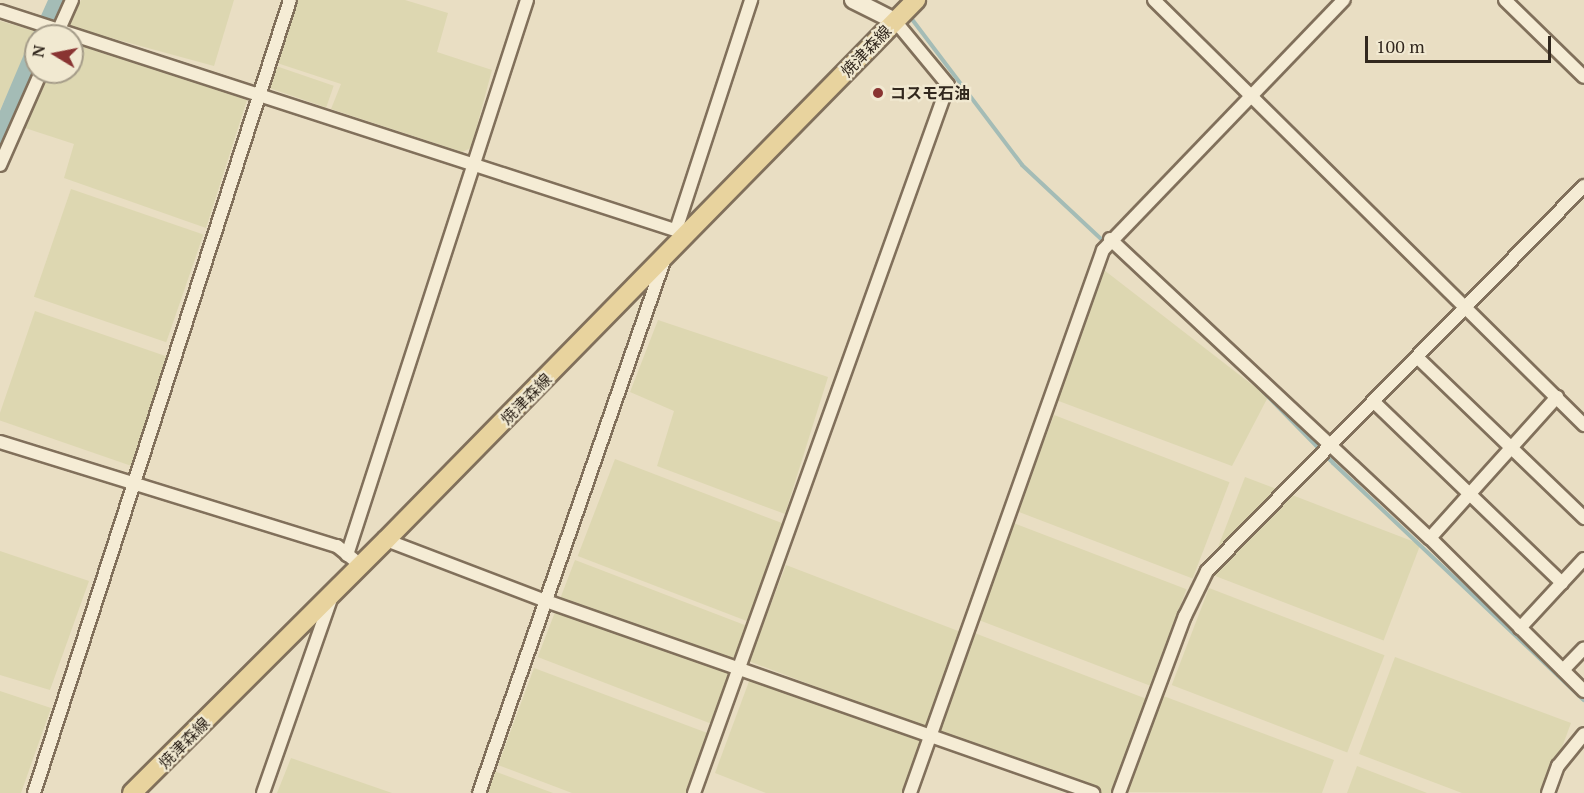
<!DOCTYPE html>
<meta charset="utf-8">
<style>
body{margin:0}
#map{position:relative;width:1584px;height:793px;overflow:hidden;background:#e9dec3;font-family:"PT Serif","Noto Sans JP",serif}
div>[style]{position:absolute}
.farmland>*{inset:0;background:#ddd7b1;transform-origin:0 0}
.stream>*{height:4px;margin:-2px;padding:0 2px;transform-origin:2px;border-radius:2px;background:#a4bcb6}
.river>*{height:22px;margin:-11px;padding:0 11px;transform-origin:11px;border-radius:11px;background:#a4bcb6}
.roads{filter:drop-shadow(2px 0 #81705b) drop-shadow(-2px 0 #81705b) drop-shadow(0 2px #81705b) drop-shadow(0 -2px #81705b)}
.street>*{height:12px;margin:-6px;padding:0 6px;transform-origin:6px;border-radius:6px;background:#f5ecd5}
.secondary>*{height:16px;margin:-8px;padding:0 8px;transform-origin:8px;border-radius:8px;background:#f5ecd5}
.primary>*{height:18px;margin:-9px;padding:0 9px;transform-origin:9px;border-radius:9px;background:#e8d39e}
.dots>*{width:16px;height:16px;translate:-50% -50%;box-sizing:border-box;border:3px solid #f1e9d1;border-radius:50%}
span{translate:-50% -50%;white-space:nowrap;text-align:center;line-height:1.15;-webkit-text-stroke:4.5px #f1e9d1;paint-order:stroke}
.street-label{font-size:16px;color:#32281e}
.poi-label{font-size:16px;color:#32281e;font-weight:700}
.left{translate:0 -50%;text-align:left}
.north{position:absolute;left:24px;top:24px;width:60px;height:60px;box-sizing:border-box;background:#f1e9d1;border:2px solid #a59c89;border-radius:50%;rotate:280deg;font-size:16px;font-weight:700;line-height:24px;text-align:center;color:#32281e}
.north::after{content:'';display:block;margin:auto;width:21px;height:27px;background:#893432;clip-path:polygon(50% 0,100% 100%,50% 72%,0 100%)}
.scale{position:absolute;left:1365px;top:36px;width:186px;height:27px;box-sizing:border-box;border:3px solid #32281e;border-top:0;padding-left:8px;font-size:18px;line-height:21px;white-space:nowrap;color:#32281e;-webkit-text-stroke:4px #f1e9d1;paint-order:stroke}
</style>
<div id="map">
<div class="farmland">
<i style="clip-path:polygon(81px 0,234px 0,214px 66px,67px 26px)"></i>
<i style="clip-path:polygon(297px 0,405px 0,448px 13px,437px 52px,492px 70px,471px 148px,462px 152px,331px 109px,341px 84px,277px 63px)"></i>
<i style="clip-path:polygon(0 21px,36px 31px,0 110px)"></i>
<i style="clip-path:polygon(72px 43px,247px 100px,206px 228px,64px 178px,74px 144px,25px 128px,49px 72px,72px 72px)"></i>
<i style="left:276px;top:66px;width:61px;height:23px;rotate:19deg"></i>
<i style="left:71px;top:189px;width:140px;height:114px;rotate:19deg"></i>
<i style="clip-path:polygon(1104px 270px,1268px 397px,1232px 466px,1056px 400px)"></i>
<i style="left:35px;top:311px;width:141px;height:115px;rotate:19deg"></i>
<i style="clip-path:polygon(658px 320px,828px 377px,785px 514px,657px 466px,674px 411px,630px 392px)"></i>
<i style="left:1054px;top:415px;width:188px;height:103px;rotate:21deg"></i>
<i style="left:615px;top:459px;width:188px;height:104px;rotate:21deg"></i>
<i style="left:1245px;top:477px;width:188px;height:103px;rotate:21deg"></i>
<i style="left:1011px;top:522px;width:188px;height:103px;rotate:21deg"></i>
<i style="clip-path:polygon(0 551px,89px 581px,50px 690px,0 675px)"></i>
<i style="left:575px;top:560px;width:188px;height:104px;rotate:21deg"></i>
<i style="left:786px;top:565px;width:188px;height:103px;rotate:21deg"></i>
<i style="left:1209px;top:588px;width:188px;height:104px;rotate:21deg"></i>
<i style="left:972px;top:632px;width:188px;height:104px;rotate:21deg"></i>
<i style="clip-path:polygon(1395px 657px,1571px 723px,1545px 793px,1462px 793px,1359px 754px)"></i>
<i style="clip-path:polygon(534px 668px,710px 734px,688px 793px,572px 793px,498px 765px)"></i>
<i style="clip-path:polygon(751px 676px,927px 742px,908px 793px,766px 793px,715px 773px)"></i>
<i style="clip-path:polygon(0 691px,51px 708px,21px 793px,0 793px)"></i>
<i style="clip-path:polygon(1158px 694px,1334px 760px,1322px 793px,1122px 792px)"></i>
<i style="clip-path:polygon(291px 758px,392px 793px,277px 793px)"></i>
<i style="clip-path:polygon(1357px 766px,1427px 793px,1347px 793px)"></i>
<i style="clip-path:polygon(494px 771px,553px 793px,486px 793px)"></i>
</div>
<div class="stream">
<i style="left:908px;top:14px;width:189px;rotate:52.9deg"></i>
<i style="left:1022px;top:165px;width:214px;rotate:43.1deg"></i>
<i style="left:1245px;top:373px;width:126px;rotate:45.6deg"></i>
<i style="left:1333px;top:463px;width:345px;rotate:43.4deg"></i>
</div>
<div class="river">
<i style="left:44px;top:36px;width:39px;rotate:-66deg"></i>
<i style="left:0;top:139px;width:92px;rotate:-67deg"></i>
</div>
<div class="roads">
<div class="street">
<i style="left:1154px;top:0;width:605px;rotate:44.66deg"></i>
<i style="left:1505px;top:0;width:110px;rotate:44.3deg"></i>
<i style="left:0;top:11px;width:722px;rotate:17.98deg"></i>
<i style="left:56px;top:36px;width:39px;rotate:-66deg"></i>
<i style="left:0;top:165px;width:102px;rotate:-66.2deg"></i>
<i style="left:676px;top:230px;width:242px;rotate:-71.9deg"></i>
<i style="left:1110px;top:239px;width:438px;rotate:43.1deg"></i>
<i style="left:1430px;top:538px;width:217px;rotate:44.8deg"></i>
<i style="left:1418px;top:358px;width:231px;rotate:43.9deg"></i>
<i style="left:1374px;top:402px;width:261px;rotate:43.9deg"></i>
<i style="left:0;top:442px;width:353px;rotate:17.2deg"></i>
<i style="left:337px;top:546px;width:21px;rotate:39deg"></i>
<i style="left:1430px;top:538px;width:190px;rotate:-48deg"></i>
<i style="left:386px;top:540px;width:171px;rotate:20.9deg"></i>
<i style="left:546px;top:601px;width:580px;rotate:19.34deg"></i>
<i style="left:347px;top:555px;width:583px;rotate:-72.03deg"></i>
<i style="left:1520px;top:628px;width:94px;rotate:-47.2deg"></i>
<i style="left:1563px;top:670px;width:30px;rotate:-46deg"></i>
<i style="left:34px;top:793px;width:833px;rotate:-72.11deg"></i>
<i style="left:263px;top:793px;width:206px;rotate:-70.7deg"></i>
<i style="left:479px;top:793px;width:566px;rotate:-70.83deg"></i>
<i style="left:694px;top:793px;width:752px;rotate:-70.26deg"></i>
<i style="left:948px;top:85px;width:83px;rotate:-129.6deg"></i>
<i style="left:910px;top:793px;width:576px;rotate:-70.43deg"></i>
<i style="left:1103px;top:250px;width:347px;rotate:-46.1deg"></i>
<i style="left:1119px;top:793px;width:189px;rotate:-69.6deg"></i>
<i style="left:1185px;top:616px;width:50px;rotate:-63.9deg"></i>
<i style="left:1207px;top:571px;width:539px;rotate:-45.6deg"></i>
<i style="left:1548px;top:793px;width:29px;rotate:-70deg"></i>
<i style="left:1558px;top:766px;width:41px;rotate:-50.9deg"></i>
</div>
<div class="secondary">
<i style="left:853px;top:0;width:47px;rotate:26.6deg"></i>
</div>
<div class="primary">
<i style="left:132px;top:793px;width:359px;rotate:-44.9deg"></i>
<i style="left:386px;top:540px;width:757px;rotate:-45.54deg"></i>
</div>
</div>
<div class="dots">
<i style="left:878px;top:93px;background:#893432"></i>
</div>
<div class="street-label">
<span style="left:866px;top:51px;rotate:-46deg">焼津森線</span>
<span style="left:526px;top:399px;rotate:-45deg">焼津森線</span>
<span style="left:184px;top:743px;rotate:-45deg">焼津森線</span>
</div>
<div class="poi-label">
<span class="left" style="left:890px;top:93px">コスモ石油</span>
</div>
<div class="north">N</div>
<div class="scale">100 m</div>
</div>
